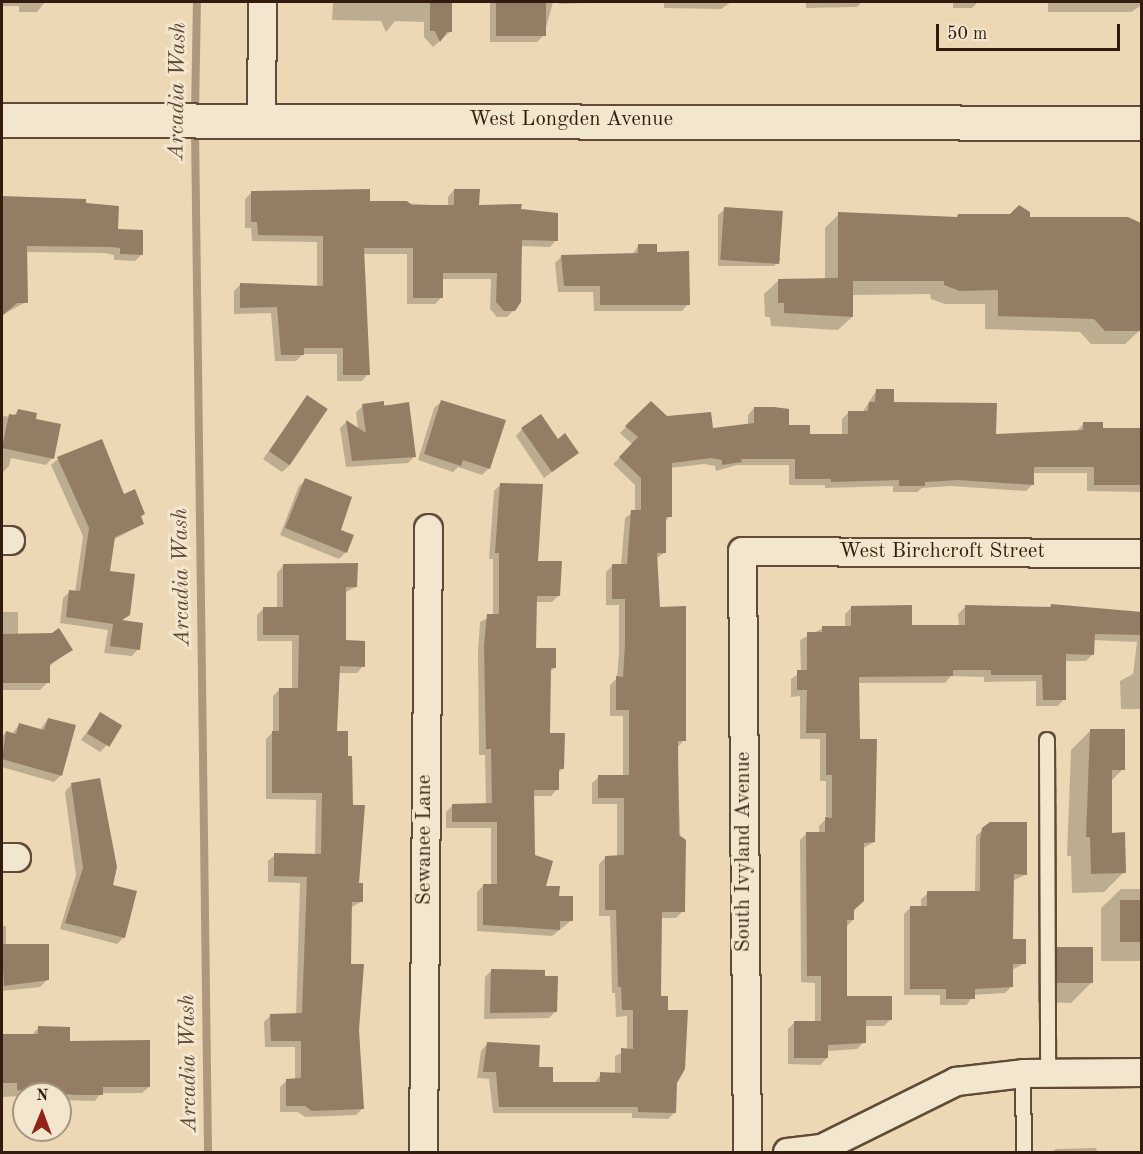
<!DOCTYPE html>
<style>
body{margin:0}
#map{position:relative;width:1143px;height:1154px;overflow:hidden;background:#ecd8b4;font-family:"Old Standard TT",serif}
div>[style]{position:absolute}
.shadow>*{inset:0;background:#0003}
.stream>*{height:8px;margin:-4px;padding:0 4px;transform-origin:4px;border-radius:4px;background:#ad987c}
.building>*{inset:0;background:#937e65;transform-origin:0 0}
.roads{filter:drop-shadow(2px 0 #614b38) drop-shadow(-2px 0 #614b38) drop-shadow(0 2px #614b38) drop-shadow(0 -2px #614b38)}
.lane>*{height:14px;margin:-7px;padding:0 7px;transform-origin:7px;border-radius:7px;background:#f3e6ce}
.street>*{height:27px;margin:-13.5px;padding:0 13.5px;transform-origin:13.5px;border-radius:13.5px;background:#f3e6ce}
.secondary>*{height:33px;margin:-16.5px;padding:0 16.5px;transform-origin:16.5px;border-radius:16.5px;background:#f3e6ce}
span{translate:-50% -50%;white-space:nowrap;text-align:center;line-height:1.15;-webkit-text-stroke:6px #f3e6ce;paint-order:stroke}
.street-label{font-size:21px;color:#331c0f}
.water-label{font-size:22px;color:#5e4735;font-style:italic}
.frame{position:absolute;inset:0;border:3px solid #331c0f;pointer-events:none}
.north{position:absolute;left:12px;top:1082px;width:60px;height:60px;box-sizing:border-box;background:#f3e6ce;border:2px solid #a69582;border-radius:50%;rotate:1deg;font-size:16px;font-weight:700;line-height:24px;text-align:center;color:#331c0f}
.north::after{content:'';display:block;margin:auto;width:21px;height:27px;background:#8f2418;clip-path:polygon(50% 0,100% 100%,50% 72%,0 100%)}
.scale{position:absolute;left:936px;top:24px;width:184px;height:27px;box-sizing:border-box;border:3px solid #331c0f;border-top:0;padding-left:8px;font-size:18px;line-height:21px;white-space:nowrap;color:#331c0f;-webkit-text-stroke:4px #f3e6ce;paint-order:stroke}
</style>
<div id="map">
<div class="shadow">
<i style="clip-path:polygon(2px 2px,45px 2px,37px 12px,19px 12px,19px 6px,2px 6px)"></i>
<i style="clip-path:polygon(333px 2px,452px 2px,451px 31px,433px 47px,424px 37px,424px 22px,395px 21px,386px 32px,381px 21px,332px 20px)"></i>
<i style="clip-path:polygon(490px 2px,553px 2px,544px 35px,537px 42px,490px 42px)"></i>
<i style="clip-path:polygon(559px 2px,617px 2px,559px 4px)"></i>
<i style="clip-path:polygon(664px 2px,731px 2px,721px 9px,664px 8px)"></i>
<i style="clip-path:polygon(806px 2px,862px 2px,857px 7px,806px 8px)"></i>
<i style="clip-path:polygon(943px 2px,978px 2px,972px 8px,953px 8px,953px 3px)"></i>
<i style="clip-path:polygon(1048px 2px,1142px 2px,1142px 5px,1131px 12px,1048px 12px)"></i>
<i style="clip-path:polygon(454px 190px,478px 206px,520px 211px,556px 240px,550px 247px,520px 246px,514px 310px,507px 317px,497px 317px,490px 309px,491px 279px,441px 279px,441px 298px,435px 304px,407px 304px,407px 254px,362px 254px,368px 374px,362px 381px,337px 381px,337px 354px,303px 354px,296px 361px,275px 361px,271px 313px,234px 314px,234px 291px,240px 285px,317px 287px,317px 242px,252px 241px,251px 228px,245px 228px,245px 199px,251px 193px,448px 206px,448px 197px)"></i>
<i style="clip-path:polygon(2px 199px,84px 200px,142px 254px,135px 261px,114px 260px,114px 255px,104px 253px,26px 252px,26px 302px,2px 315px)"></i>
<i style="clip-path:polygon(725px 209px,781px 259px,774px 266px,718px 266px,718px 215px)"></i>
<i style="clip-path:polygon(839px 214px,1029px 219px,1142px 245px,1139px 331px,1125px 344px,1091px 344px,1080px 332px,985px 329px,985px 304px,945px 304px,931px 299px,930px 294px,852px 295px,852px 317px,838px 330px,771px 326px,770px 317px,765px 317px,764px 294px,778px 281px,825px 280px,825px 228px)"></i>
<i style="clip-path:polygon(638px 246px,656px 253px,688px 304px,682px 311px,594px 311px,593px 292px,558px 292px,555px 263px,562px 256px,632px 255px)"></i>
<i style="clip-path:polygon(876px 391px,892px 404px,995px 436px,1077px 431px,1084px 423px,1102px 429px,1142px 430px,1142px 492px,1087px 491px,1087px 473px,1033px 473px,1033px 484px,1026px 491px,950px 486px,922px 488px,917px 492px,893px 492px,893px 486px,825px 488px,825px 485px,789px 485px,789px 465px,737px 465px,716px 471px,715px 466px,704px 464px,670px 468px,670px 516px,665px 522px,665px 552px,656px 559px,659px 608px,684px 740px,677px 748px,683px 911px,676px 918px,660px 918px,660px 998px,675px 1083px,675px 1112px,668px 1119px,632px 1118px,632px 1113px,493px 1113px,489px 1079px,477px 1078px,481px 1051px,487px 1044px,538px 1069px,552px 1084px,594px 1084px,601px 1074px,615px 1074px,615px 1056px,627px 1050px,627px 1016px,616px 1017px,615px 993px,612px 993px,610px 916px,599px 916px,599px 864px,606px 857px,617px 857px,617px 804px,592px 804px,592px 783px,599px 777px,623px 776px,623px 716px,610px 716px,610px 685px,617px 678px,619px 651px,619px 605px,606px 605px,606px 572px,612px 566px,621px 565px,625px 518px,635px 511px,635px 485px,613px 464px,633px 445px,620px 433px,642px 410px,711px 429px,748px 425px,748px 415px,754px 408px,808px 435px,842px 436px,842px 419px,848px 413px,862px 413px)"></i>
<i style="clip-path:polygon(308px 397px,289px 466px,282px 472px,263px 459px)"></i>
<i style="clip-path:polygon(441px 402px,489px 468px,482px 475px,458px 467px,453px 472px,418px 460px,434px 408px)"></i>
<i style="clip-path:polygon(408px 404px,415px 456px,408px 463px,346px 467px,340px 428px,346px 422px,358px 430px,356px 412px,363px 406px)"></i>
<i style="clip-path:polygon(18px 411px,34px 420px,52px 458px,46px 465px,11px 458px,9px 466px,2px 473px,2px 416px,12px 417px)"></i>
<i style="clip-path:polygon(522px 429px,557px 441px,577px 453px,544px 478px,516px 436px)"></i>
<i style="clip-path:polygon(58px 459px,123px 496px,143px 524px,113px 540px,108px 572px,128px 614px,121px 622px,138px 649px,132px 656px,104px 653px,108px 630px,60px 623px,63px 598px,70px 591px,75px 592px,83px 536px,51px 465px)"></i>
<i style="clip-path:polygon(306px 480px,339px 531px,346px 552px,339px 559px,280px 535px,299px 486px)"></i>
<i style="clip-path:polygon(500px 485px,537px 562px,559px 595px,552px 602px,535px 602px,535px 650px,554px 668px,549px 673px,549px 734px,563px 768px,558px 773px,557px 789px,551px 796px,532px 796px,533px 856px,544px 887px,558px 898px,572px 920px,552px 936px,477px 931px,477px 892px,484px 885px,491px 885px,491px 828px,446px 828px,446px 812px,453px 805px,486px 805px,485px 755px,479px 755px,478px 653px,480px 622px,493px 615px,493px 559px,489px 559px,494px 491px)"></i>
<i style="clip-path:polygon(283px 566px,356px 587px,344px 593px,344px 642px,363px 666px,357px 673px,339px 673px,336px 732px,351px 806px,361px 902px,350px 908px,349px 965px,363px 1108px,356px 1115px,305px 1117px,298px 1112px,280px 1112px,280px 1087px,287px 1080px,295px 1080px,295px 1047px,265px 1047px,264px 1022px,271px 1015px,296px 1015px,300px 883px,268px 882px,268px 861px,275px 855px,315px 855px,316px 800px,266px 799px,266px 739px,273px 732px,273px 696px,280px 689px,292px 689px,292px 641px,257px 641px,257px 615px,264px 608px,277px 608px,277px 573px)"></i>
<i style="clip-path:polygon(1051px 605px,1142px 614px,1142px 709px,1121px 709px,1120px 681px,1133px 674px,1137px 642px,1093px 640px,1093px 654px,1086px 661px,1064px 661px,1064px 699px,1058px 706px,1036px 706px,1036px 681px,984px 682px,984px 677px,951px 676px,945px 683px,858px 683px,858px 741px,874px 842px,862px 849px,853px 920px,846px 927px,845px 998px,891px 1019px,884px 1026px,864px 1026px,864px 1042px,857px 1049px,827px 1051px,827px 1058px,820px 1065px,788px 1064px,788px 1029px,795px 1022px,815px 1022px,815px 983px,801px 982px,800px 840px,807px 833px,819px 833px,819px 826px,826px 819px,826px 781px,820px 781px,820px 739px,800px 739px,800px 696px,791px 697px,791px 679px,801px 672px,800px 640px,823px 628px,845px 627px,845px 614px,852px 607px,910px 626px,959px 627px,958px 614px,965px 607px,1047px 609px)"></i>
<i style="clip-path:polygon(2px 612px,18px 612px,18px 635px,71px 650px,48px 667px,48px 682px,40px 690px,2px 690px)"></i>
<i style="clip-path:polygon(100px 714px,107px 745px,100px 752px,81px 740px)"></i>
<i style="clip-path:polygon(48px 719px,61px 775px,54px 782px,2px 767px,2px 737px,6px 732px,12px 734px,19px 725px,40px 730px)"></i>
<i style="clip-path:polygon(1091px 730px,1123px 769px,1110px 782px,1111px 834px,1124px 872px,1104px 892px,1072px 893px,1071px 856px,1067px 856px,1071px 750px)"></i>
<i style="clip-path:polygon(71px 785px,111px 886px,124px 937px,117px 944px,60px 929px,76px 875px,65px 792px)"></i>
<i style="clip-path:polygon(984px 829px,1026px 874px,1013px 881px,1012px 940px,1025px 963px,1012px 970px,1012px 986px,1005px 993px,973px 995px,967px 1005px,940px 1005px,940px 995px,904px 995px,904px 914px,911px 907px,921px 907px,921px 899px,928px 893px,975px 893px,976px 836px)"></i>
<i style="clip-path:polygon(1121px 889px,1142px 889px,1142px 961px,1101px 961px,1101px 908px)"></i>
<i style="clip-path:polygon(2px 926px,6px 926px,6px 945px,47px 980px,40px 987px,2px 991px)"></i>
<i style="clip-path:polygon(1057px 948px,1091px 983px,1071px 1003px,1038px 1002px,1038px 968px)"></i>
<i style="clip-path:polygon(492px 970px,544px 977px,556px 1011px,549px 1018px,484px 1019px,485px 977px)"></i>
<i style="clip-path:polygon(38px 1028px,68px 1042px,149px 1087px,142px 1093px,101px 1093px,95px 1101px,60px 1100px,60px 1094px,2px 1097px,2px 1036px,32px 1035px)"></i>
<i style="clip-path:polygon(1096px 1148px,1097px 1152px,1052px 1152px,1056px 1149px)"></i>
</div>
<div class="stream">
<i style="left:195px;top:114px;width:112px;rotate:-89deg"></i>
<i style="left:195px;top:129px;width:1023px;rotate:89.27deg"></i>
</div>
<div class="building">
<i style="clip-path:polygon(430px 2px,452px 2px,452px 32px,447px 32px,440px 42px,435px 31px,430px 31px)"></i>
<i style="left:496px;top:2px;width:50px;height:34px"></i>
<i style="clip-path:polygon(370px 189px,370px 201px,407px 201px,412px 205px,454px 205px,454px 189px,480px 189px,479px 205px,522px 204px,521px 209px,558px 213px,558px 241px,522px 240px,521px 302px,515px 311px,504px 311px,496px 302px,497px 273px,443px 273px,443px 298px,413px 298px,413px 248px,364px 248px,370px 375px,343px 375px,343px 348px,304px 348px,304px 355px,281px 355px,277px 307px,240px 308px,240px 283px,323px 286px,323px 236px,258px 235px,257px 222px,251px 222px,251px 191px)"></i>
<i style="clip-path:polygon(2px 196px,86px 199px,86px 203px,119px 206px,118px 229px,143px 230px,143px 255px,120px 254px,120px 248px,111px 247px,27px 246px,28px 303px,17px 303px,2px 316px)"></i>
<i style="clip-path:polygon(1019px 205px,1030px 212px,1030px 217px,1128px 217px,1141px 223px,1141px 331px,1105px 331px,1094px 319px,998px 316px,998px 290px,960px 291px,944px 285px,944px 281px,853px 281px,853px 317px,784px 313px,784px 303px,778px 303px,778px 279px,838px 278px,838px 212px,957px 217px,958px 214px,1010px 214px)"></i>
<i style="left:724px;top:207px;width:59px;height:53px;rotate:4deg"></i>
<i style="clip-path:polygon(638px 244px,657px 244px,657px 252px,689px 251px,690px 305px,600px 305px,600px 286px,564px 286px,561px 255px,638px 253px)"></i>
<i style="clip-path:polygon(876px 389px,894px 389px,894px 402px,997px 403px,996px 434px,1083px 430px,1083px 422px,1103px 422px,1103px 428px,1142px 428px,1142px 485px,1094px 485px,1094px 467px,1034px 467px,1034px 485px,958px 480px,925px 482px,925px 486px,899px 486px,899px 480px,831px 482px,831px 479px,795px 479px,795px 459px,741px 459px,742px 462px,722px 465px,722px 460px,711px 458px,672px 463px,672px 517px,666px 517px,666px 553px,657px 553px,660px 607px,686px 606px,686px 741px,678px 741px,679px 835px,686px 840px,685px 912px,662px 912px,661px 996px,668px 996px,668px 1010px,688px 1010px,685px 1069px,677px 1083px,676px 1113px,638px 1112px,638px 1107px,499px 1107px,496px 1072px,483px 1072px,487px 1042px,540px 1045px,539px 1067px,553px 1067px,553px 1082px,600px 1082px,600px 1072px,621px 1073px,621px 1048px,633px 1049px,633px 1010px,622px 1010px,621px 987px,618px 987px,616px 910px,605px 910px,605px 856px,624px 855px,624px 798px,598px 798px,598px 775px,629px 775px,629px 710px,616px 710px,616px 676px,623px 677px,625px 644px,625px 599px,612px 599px,612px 564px,627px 564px,631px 510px,641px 510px,641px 478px,619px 457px,638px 437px,625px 426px,651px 401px,667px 416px,711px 412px,713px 428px,754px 423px,754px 407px,774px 407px,789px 409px,789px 425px,810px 425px,810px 434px,848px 434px,848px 411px,868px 411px,869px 402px,875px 402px)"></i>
<i style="left:307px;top:395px;width:25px;height:68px;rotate:34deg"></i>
<i style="clip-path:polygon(441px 400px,506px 420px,490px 469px,463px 460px,461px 466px,424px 454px)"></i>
<i style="clip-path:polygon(384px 401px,384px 406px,409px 402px,416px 457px,352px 461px,346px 420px,366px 433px,362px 404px)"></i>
<i style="clip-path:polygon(18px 409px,37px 413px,36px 419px,61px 424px,54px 459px,2px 448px,9px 414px,16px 415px)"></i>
<i style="clip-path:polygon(541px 414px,558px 439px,565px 433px,579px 453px,552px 472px,521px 428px)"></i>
<i style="clip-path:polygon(102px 439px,124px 494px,135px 489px,145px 514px,141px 516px,144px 524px,115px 537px,110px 571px,135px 574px,130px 615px,122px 620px,143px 623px,140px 650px,110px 646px,113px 624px,66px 617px,69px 590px,80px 591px,89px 528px,57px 457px)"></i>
<i style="clip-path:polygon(305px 478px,352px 497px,341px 530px,354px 535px,347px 553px,285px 528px)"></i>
<i style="clip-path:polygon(500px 483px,543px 484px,538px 561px,562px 561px,560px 596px,537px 596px,536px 648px,556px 648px,556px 668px,551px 668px,550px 733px,565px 733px,564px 769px,559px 769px,559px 790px,534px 790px,535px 855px,553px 861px,546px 886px,560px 886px,559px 896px,573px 896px,573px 921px,560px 921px,560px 930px,483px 925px,483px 884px,497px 884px,497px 822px,452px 822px,452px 804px,492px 803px,491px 749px,486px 749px,484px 646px,487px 614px,499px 614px,499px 553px,495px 553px)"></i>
<i style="clip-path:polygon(358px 563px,357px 587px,346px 587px,346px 640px,365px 641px,365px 667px,340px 666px,337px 731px,348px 731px,348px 756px,352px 756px,353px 805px,365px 805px,359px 883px,363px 883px,363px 902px,352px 902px,351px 964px,364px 964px,359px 1030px,364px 1109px,312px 1111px,305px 1106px,286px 1106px,286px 1079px,301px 1078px,301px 1041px,271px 1041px,270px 1014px,302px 1013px,307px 877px,274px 876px,274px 853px,321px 854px,322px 793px,272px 793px,272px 731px,279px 731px,279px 688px,298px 688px,299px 635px,263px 635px,263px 607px,283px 607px,283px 564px)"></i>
<i style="clip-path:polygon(1051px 604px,1142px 612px,1142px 635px,1095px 634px,1094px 655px,1066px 654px,1066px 700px,1043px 700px,1042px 675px,991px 675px,991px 670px,953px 670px,953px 676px,859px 677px,860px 739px,877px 739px,875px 842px,864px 843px,864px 901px,854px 910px,854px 920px,847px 920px,847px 996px,892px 996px,892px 1020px,866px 1020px,866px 1043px,828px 1045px,828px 1058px,794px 1058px,794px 1021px,821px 1021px,821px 976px,807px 976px,806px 832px,825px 832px,825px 817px,832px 818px,832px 775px,826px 775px,826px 733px,806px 733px,807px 690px,797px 690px,797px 670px,807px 670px,807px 632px,822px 632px,822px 626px,851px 626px,851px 606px,912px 605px,912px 625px,965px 625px,965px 605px,1051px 607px)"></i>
<i style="clip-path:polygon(59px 628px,73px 650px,50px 664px,50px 683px,2px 683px,2px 634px,52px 633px)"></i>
<i style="left:100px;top:712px;width:26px;height:25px;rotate:31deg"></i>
<i style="clip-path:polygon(48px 718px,76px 725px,62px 776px,2px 759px,6px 731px,16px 734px,19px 723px,44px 730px)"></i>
<i style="clip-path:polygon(1090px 729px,1125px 729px,1125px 770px,1112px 770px,1112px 833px,1125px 832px,1126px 873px,1091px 874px,1090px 837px,1086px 837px)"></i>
<i style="clip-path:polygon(100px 778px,117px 867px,113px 885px,137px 891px,125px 938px,65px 923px,83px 868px,71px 783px)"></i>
<i style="clip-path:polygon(990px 822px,1027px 822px,1027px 875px,1014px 874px,1013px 939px,1026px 939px,1026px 964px,1013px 964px,1013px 987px,975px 989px,975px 999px,946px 999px,946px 989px,910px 989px,910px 906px,927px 906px,927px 891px,980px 891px,980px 839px,982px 828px)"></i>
<i style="left:1120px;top:900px;width:22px;height:42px"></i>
<i style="clip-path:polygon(2px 944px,49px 944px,49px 980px,4px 986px)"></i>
<i style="left:1057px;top:947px;width:36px;height:36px"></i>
<i style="clip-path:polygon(491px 969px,545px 970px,545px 976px,558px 976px,557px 1012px,490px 1013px)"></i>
<i style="clip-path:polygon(38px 1026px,70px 1027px,70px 1041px,150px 1040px,150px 1087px,103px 1087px,103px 1095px,76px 1095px,17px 1090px,17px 1083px,2px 1083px,2px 1034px,38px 1034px)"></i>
</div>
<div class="roads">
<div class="lane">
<i style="left:1047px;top:740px;width:332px;rotate:89.8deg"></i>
<i style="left:1023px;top:1073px;width:79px;rotate:89.3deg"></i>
</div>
<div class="street">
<i style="left:261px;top:119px;width:117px;rotate:-89.5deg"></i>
<i style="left:2px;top:540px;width:8px"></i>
<i style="left:2px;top:857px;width:14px"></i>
<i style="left:423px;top:1152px;width:624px;rotate:-89.54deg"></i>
<i style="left:747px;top:1152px;width:601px;rotate:-90.48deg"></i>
<i style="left:742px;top:551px;width:400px;rotate:0.3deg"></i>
<i style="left:787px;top:1152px;width:34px;rotate:-7deg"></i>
<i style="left:821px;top:1148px;width:151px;rotate:-26.4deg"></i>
<i style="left:956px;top:1081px;width:67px;rotate:-6.8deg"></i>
<i style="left:1023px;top:1073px;width:119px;rotate:-0.5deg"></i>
</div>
<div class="secondary">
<i style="left:2px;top:120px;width:1140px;rotate:0.15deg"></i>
</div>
</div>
<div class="street-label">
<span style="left:571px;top:120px">West Longden Avenue</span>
<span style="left:942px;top:552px">West Birchcroft Street</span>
<span style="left:425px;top:840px;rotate:-90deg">Sewanee Lane</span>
<span style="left:744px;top:852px;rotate:-90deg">South Ivyland Avenue</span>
</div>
<div class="water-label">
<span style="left:178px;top:91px;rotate:-89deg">Arcadia Wash</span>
<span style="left:182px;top:577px;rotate:-91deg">Arcadia Wash</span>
<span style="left:189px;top:1063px;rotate:-91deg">Arcadia Wash</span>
</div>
<div class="frame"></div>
<div class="north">N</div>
<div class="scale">50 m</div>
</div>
